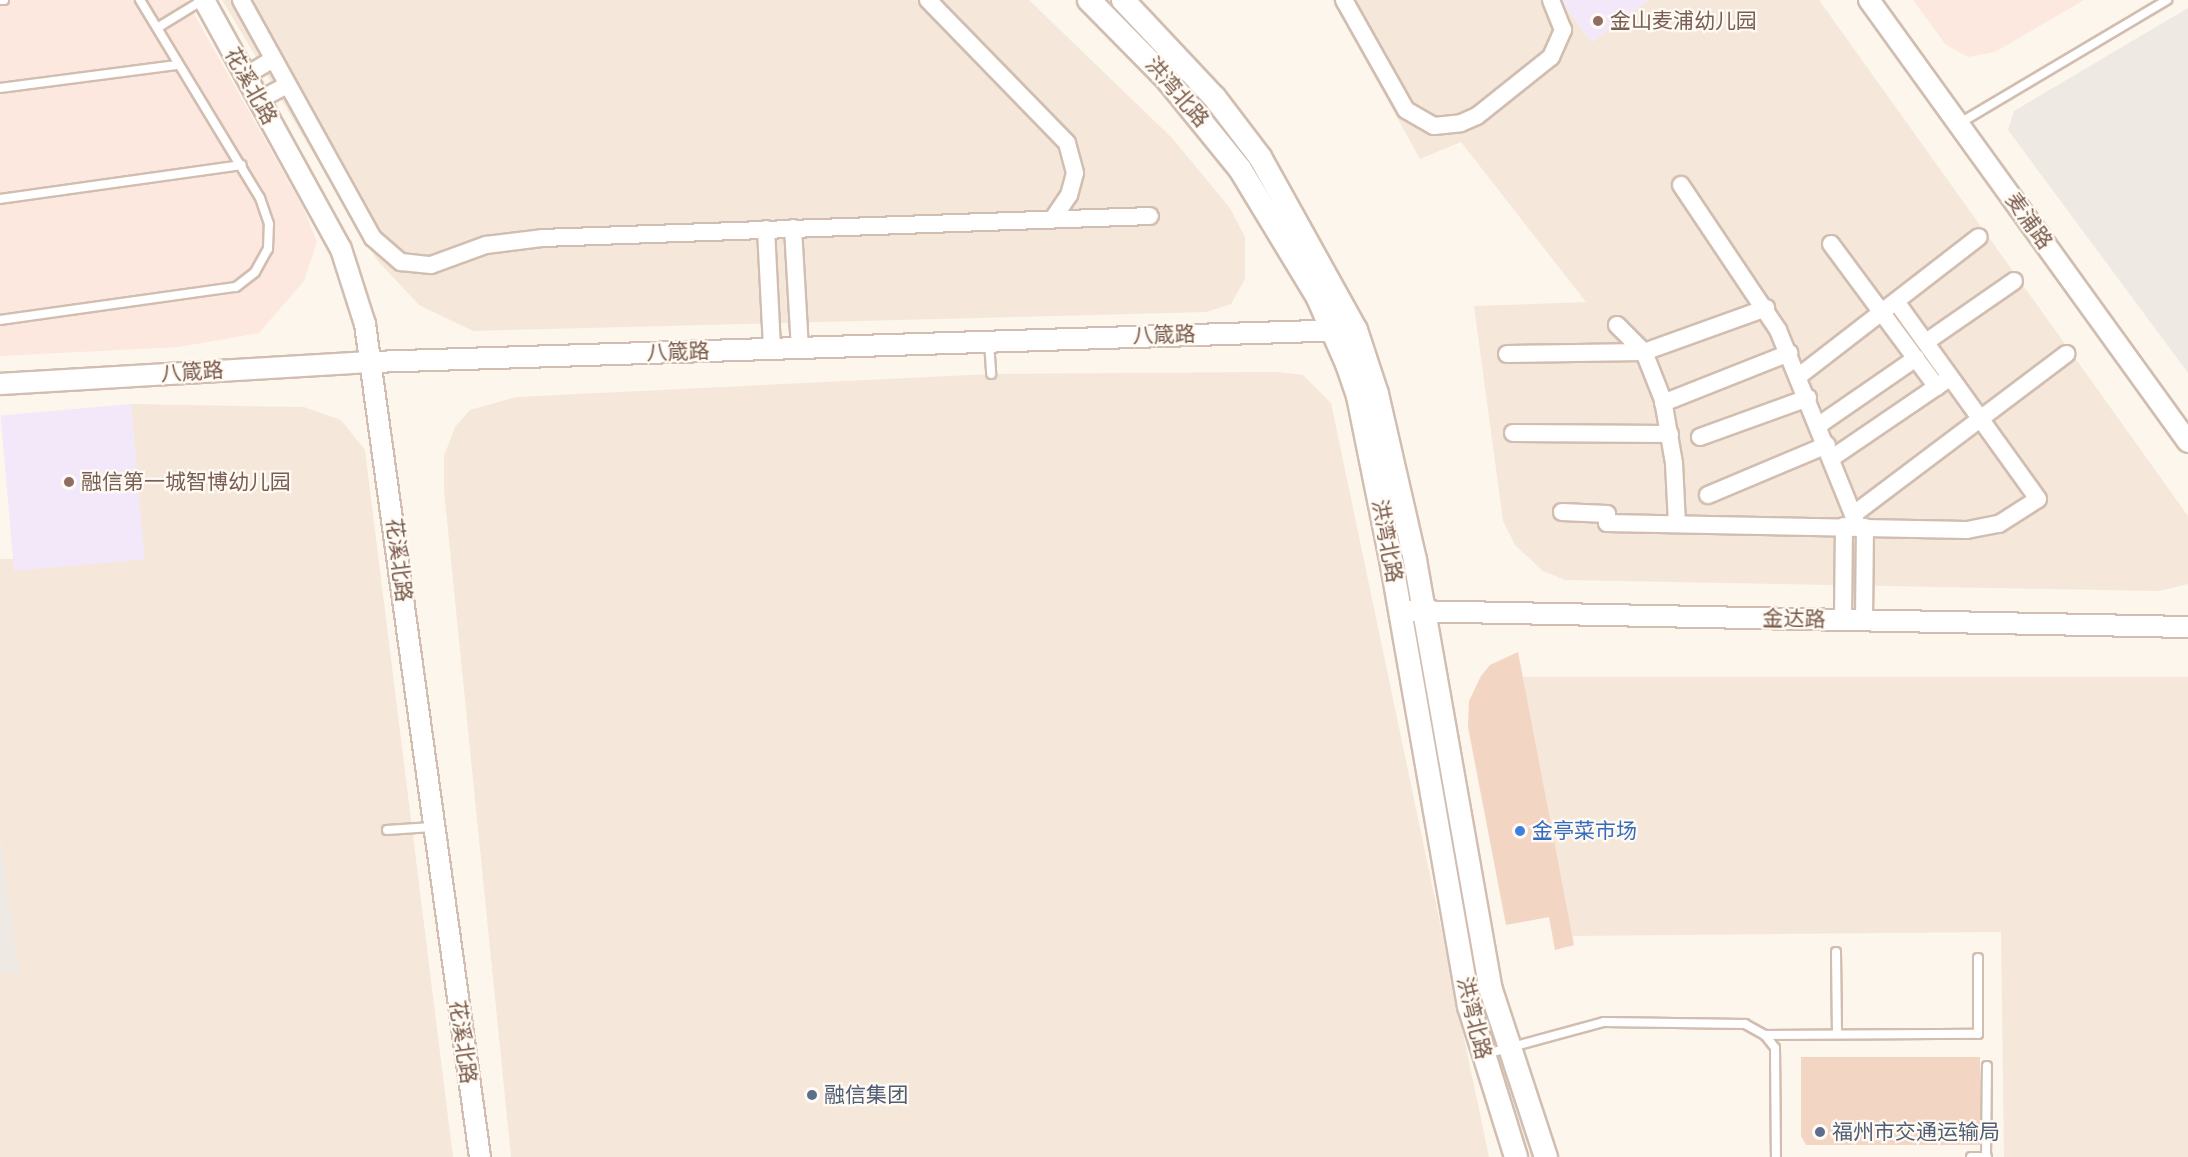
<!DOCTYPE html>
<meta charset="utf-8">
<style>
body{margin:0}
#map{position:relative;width:2188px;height:1157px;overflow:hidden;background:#fdf6ec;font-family:Inter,"Noto Sans SC",sans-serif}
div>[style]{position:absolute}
.residential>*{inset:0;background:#f5e8da}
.commercial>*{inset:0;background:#fde8e0}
.industrial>*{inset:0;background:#efe9e4}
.education>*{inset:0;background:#f3e8fa;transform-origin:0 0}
.building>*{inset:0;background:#f3d5c3}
.roads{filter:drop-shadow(2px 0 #d1beb0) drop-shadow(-2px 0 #d1beb0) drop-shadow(0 2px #d1beb0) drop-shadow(0 -2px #d1beb0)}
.service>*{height:8px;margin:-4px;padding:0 4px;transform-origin:4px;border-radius:4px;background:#fff}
.minor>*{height:16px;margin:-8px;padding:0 8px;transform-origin:8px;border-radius:8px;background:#fff}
.tertiary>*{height:20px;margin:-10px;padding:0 10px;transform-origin:10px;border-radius:10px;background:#fff}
.secondary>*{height:22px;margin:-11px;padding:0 11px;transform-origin:11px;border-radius:11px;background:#fff}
.dots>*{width:16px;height:16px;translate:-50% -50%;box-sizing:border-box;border:3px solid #fffaf3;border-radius:50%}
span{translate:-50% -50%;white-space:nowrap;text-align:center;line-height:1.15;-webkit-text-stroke:4.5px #fffaf3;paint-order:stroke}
.education-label{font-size:21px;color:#785e54}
.left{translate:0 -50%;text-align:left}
.street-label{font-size:21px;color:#7a5c4d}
.shop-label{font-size:21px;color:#366cbe}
.service-label{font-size:21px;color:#4e5e75}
</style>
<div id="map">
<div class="residential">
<i style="clip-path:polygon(222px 0,1029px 0,1172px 138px,1230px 208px,1245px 237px,1245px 279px,1231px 304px,1207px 312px,473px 331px,419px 305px,377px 260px)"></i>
<i style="clip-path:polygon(1332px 0,1560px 0,1592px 42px,1649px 0,1819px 0,2188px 516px,2188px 584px,2159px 591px,1565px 580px,1543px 571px,1515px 545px,1503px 521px,1474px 306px,1586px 302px,1461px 142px,1420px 159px)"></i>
<i style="clip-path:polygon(1279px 372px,1303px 375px,1331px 403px,1489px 1157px,511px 1157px,444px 491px,444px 456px,455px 427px,470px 410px,516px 397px,991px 374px)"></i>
<i style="clip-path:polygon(131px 404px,304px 407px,341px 420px,365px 450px,453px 1157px,0 1157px,0 974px,19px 974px,0 837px,0 559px,144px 559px)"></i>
<i style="clip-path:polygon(1522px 677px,2188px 677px,2188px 1157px,2004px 1157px,2001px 932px,1572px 936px)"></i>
</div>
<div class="commercial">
<i style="clip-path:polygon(0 0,186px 0,303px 207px,317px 242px,304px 281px,259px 333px,179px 347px,0 356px)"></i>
<i style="clip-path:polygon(1913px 0,2084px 0,1995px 52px,1968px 57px,1946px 45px)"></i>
</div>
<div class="industrial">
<i style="clip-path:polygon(2188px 8px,2188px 373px,2008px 130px,2014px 111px)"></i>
<i style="clip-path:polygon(0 837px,20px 974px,0 974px)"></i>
</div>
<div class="education">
<i style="clip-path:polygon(1560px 0,1649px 0,1592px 42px)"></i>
<i style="left:131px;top:404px;width:156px;height:131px;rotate:85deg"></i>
</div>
<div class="building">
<i style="clip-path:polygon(1518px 652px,1574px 945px,1555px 950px,1549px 917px,1506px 925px,1468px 727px,1469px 701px,1481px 676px,1490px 665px)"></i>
<i style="clip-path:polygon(1801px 1057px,1980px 1057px,1980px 1145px,1806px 1145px,1801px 1136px)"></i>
</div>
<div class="roads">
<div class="service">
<i style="left:0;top:0;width:4px"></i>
<i style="left:157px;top:28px;width:54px;rotate:-31.3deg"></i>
<i style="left:0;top:88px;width:178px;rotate:-7.4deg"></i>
<i style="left:1960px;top:123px;width:241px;rotate:-30.7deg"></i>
<i style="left:0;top:199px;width:244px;rotate:-8deg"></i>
<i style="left:0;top:320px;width:238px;rotate:-8deg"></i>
<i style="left:236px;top:287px;width:24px;rotate:-38deg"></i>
<i style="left:255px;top:272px;width:26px;rotate:-61deg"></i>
<i style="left:268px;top:249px;width:25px;rotate:-88deg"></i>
<i style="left:269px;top:224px;width:28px;rotate:-109deg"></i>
<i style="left:260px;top:198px;width:232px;rotate:-121.2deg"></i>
<i style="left:989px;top:342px;width:32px;rotate:86deg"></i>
<i style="left:387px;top:830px;width:45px;rotate:-3.8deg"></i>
<i style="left:1836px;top:952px;width:82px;rotate:89.3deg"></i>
<i style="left:1765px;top:1035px;width:213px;rotate:-0.3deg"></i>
<i style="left:1978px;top:1034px;width:76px;rotate:-90deg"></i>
<i style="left:1486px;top:1054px;width:122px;rotate:-15.2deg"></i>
<i style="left:1604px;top:1022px;width:141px;rotate:0.8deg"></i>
<i style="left:1745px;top:1024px;width:23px;rotate:29deg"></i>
<i style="left:1765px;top:1035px;width:16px;rotate:52deg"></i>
<i style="left:1775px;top:1048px;width:109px;rotate:89.5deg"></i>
<i style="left:1971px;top:1157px;width:16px"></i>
<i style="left:1986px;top:1157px;width:91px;rotate:-89.4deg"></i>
</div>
<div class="minor">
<i style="left:241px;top:0;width:272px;rotate:61deg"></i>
<i style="left:373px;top:238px;width:37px;rotate:41deg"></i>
<i style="left:401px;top:262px;width:30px;rotate:6deg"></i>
<i style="left:431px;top:265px;width:59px;rotate:-20deg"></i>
<i style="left:486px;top:245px;width:56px;rotate:-7.1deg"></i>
<i style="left:542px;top:238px;width:608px;rotate:-2.07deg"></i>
<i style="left:928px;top:0;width:199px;rotate:45.8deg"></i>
<i style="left:1067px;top:143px;width:31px;rotate:75deg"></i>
<i style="left:1075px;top:173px;width:23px;rotate:105deg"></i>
<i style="left:1069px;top:195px;width:29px;rotate:124deg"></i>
<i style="left:1344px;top:0;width:126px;rotate:60.6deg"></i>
<i style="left:1406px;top:110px;width:32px;rotate:30deg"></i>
<i style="left:1434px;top:126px;width:27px;rotate:-6deg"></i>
<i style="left:1461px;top:123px;width:17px;rotate:-24deg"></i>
<i style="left:1477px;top:116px;width:95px;rotate:-38.6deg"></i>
<i style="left:1551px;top:57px;width:30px;rotate:-66deg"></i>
<i style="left:1563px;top:30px;width:32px;rotate:-112deg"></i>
<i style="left:245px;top:76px;width:33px;rotate:-31deg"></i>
<i style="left:259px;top:100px;width:32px;rotate:-28deg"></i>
<i style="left:1681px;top:185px;width:174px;rotate:56.2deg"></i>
<i style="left:1778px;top:330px;width:213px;rotate:67.9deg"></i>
<i style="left:793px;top:228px;width:120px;rotate:86.7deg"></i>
<i style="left:766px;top:229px;width:120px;rotate:87.1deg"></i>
<i style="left:1831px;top:244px;width:178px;rotate:53.5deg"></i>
<i style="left:1617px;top:325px;width:38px;rotate:45deg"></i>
<i style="left:1644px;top:352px;width:52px;rotate:68.4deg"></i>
<i style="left:1663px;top:400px;width:64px;rotate:80.1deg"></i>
<i style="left:1674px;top:463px;width:61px;rotate:87.2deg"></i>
<i style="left:1926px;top:342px;width:107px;rotate:-34.7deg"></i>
<i style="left:1507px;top:354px;width:137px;rotate:-0.8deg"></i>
<i style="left:1644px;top:352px;width:130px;rotate:-19.8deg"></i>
<i style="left:1799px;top:376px;width:227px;rotate:-37.7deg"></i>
<i style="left:1663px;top:403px;width:136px;rotate:-21.6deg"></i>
<i style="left:1819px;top:425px;width:118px;rotate:-34.6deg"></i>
<i style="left:1513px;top:433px;width:157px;rotate:0.4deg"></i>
<i style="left:1700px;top:437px;width:115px;rotate:-19.9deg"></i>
<i style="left:1832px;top:458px;width:137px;rotate:-34.3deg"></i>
<i style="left:1708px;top:495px;width:129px;rotate:-22.8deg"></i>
<i style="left:1562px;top:512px;width:45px;rotate:2.5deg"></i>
<i style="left:1607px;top:514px;width:9px;rotate:90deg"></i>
<i style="left:1607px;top:523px;width:360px;rotate:1.1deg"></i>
<i style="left:1967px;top:530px;width:33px;rotate:-11deg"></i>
<i style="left:1999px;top:524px;width:46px;rotate:-32.7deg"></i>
<i style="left:2038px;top:499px;width:240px;rotate:-125.7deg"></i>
<i style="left:1854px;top:514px;width:266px;rotate:-37deg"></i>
<i style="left:1843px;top:620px;width:94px;rotate:-89.4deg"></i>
<i style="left:1864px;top:621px;width:94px;rotate:-89.4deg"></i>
</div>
<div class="tertiary">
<i style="left:204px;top:0;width:284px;rotate:61.2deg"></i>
<i style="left:341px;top:249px;width:79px;rotate:72.3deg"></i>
<i style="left:365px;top:324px;width:841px;rotate:82.14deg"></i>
<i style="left:1869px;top:0;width:545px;rotate:54.18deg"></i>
<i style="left:0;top:384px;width:373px;rotate:-3.4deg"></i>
<i style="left:372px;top:362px;width:974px;rotate:-1.88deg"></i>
<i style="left:1410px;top:611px;width:778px;rotate:1.18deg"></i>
</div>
<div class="secondary">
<i style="left:1089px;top:0;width:110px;rotate:45.4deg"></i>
<i style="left:1166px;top:78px;width:117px;rotate:50.9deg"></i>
<i style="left:1240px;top:169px;width:151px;rotate:58.8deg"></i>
<i style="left:1318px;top:298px;width:72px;rotate:66.3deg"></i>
<i style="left:1347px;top:364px;width:34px;rotate:71deg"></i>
<i style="left:1358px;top:396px;width:172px;rotate:78.6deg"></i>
<i style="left:1392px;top:565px;width:448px;rotate:80.1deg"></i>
<i style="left:1469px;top:1006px;width:158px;rotate:72.7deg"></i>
<i style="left:1123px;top:0;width:134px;rotate:46.8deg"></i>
<i style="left:1215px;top:98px;width:74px;rotate:52.7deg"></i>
<i style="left:1260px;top:157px;width:198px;rotate:61deg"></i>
<i style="left:1356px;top:330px;width:67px;rotate:71.8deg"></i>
<i style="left:1377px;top:394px;width:170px;rotate:77.1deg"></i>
<i style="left:1415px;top:560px;width:437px;rotate:80deg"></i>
<i style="left:1491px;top:990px;width:176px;rotate:71.8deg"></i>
</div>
</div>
<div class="dots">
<i style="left:1598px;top:21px;background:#8d6e63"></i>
<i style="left:69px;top:482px;background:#8d6e63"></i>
<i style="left:1520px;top:831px;background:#3f7fe0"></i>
<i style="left:812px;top:1095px;background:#5c6f8a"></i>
<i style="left:1820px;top:1132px;background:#5c6f8a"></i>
</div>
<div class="education-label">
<span class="left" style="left:1610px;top:21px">金山麦浦幼儿园</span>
<span class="left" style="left:81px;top:482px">融信第一城智博幼儿园</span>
</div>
<div class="street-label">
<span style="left:251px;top:86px;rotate:61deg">花溪北路</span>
<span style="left:1177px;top:92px;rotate:49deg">洪湾北路</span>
<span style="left:2029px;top:221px;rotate:54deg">麦浦路</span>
<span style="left:1164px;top:335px;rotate:-2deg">八箴路</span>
<span style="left:678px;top:352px;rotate:-2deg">八箴路</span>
<span style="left:192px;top:372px;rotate:-4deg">八箴路</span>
<span style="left:1387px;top:541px;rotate:79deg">洪湾北路</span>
<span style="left:399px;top:560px;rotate:83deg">花溪北路</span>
<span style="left:1794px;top:619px;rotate:1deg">金达路</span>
<span style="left:1474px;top:1018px;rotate:76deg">洪湾北路</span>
<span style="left:463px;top:1042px;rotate:82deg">花溪北路</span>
</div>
<div class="shop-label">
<span class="left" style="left:1532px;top:831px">金亭菜市场</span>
</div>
<div class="service-label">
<span class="left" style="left:824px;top:1095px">融信集团</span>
<span class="left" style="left:1832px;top:1132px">福州市交通运输局</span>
</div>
</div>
